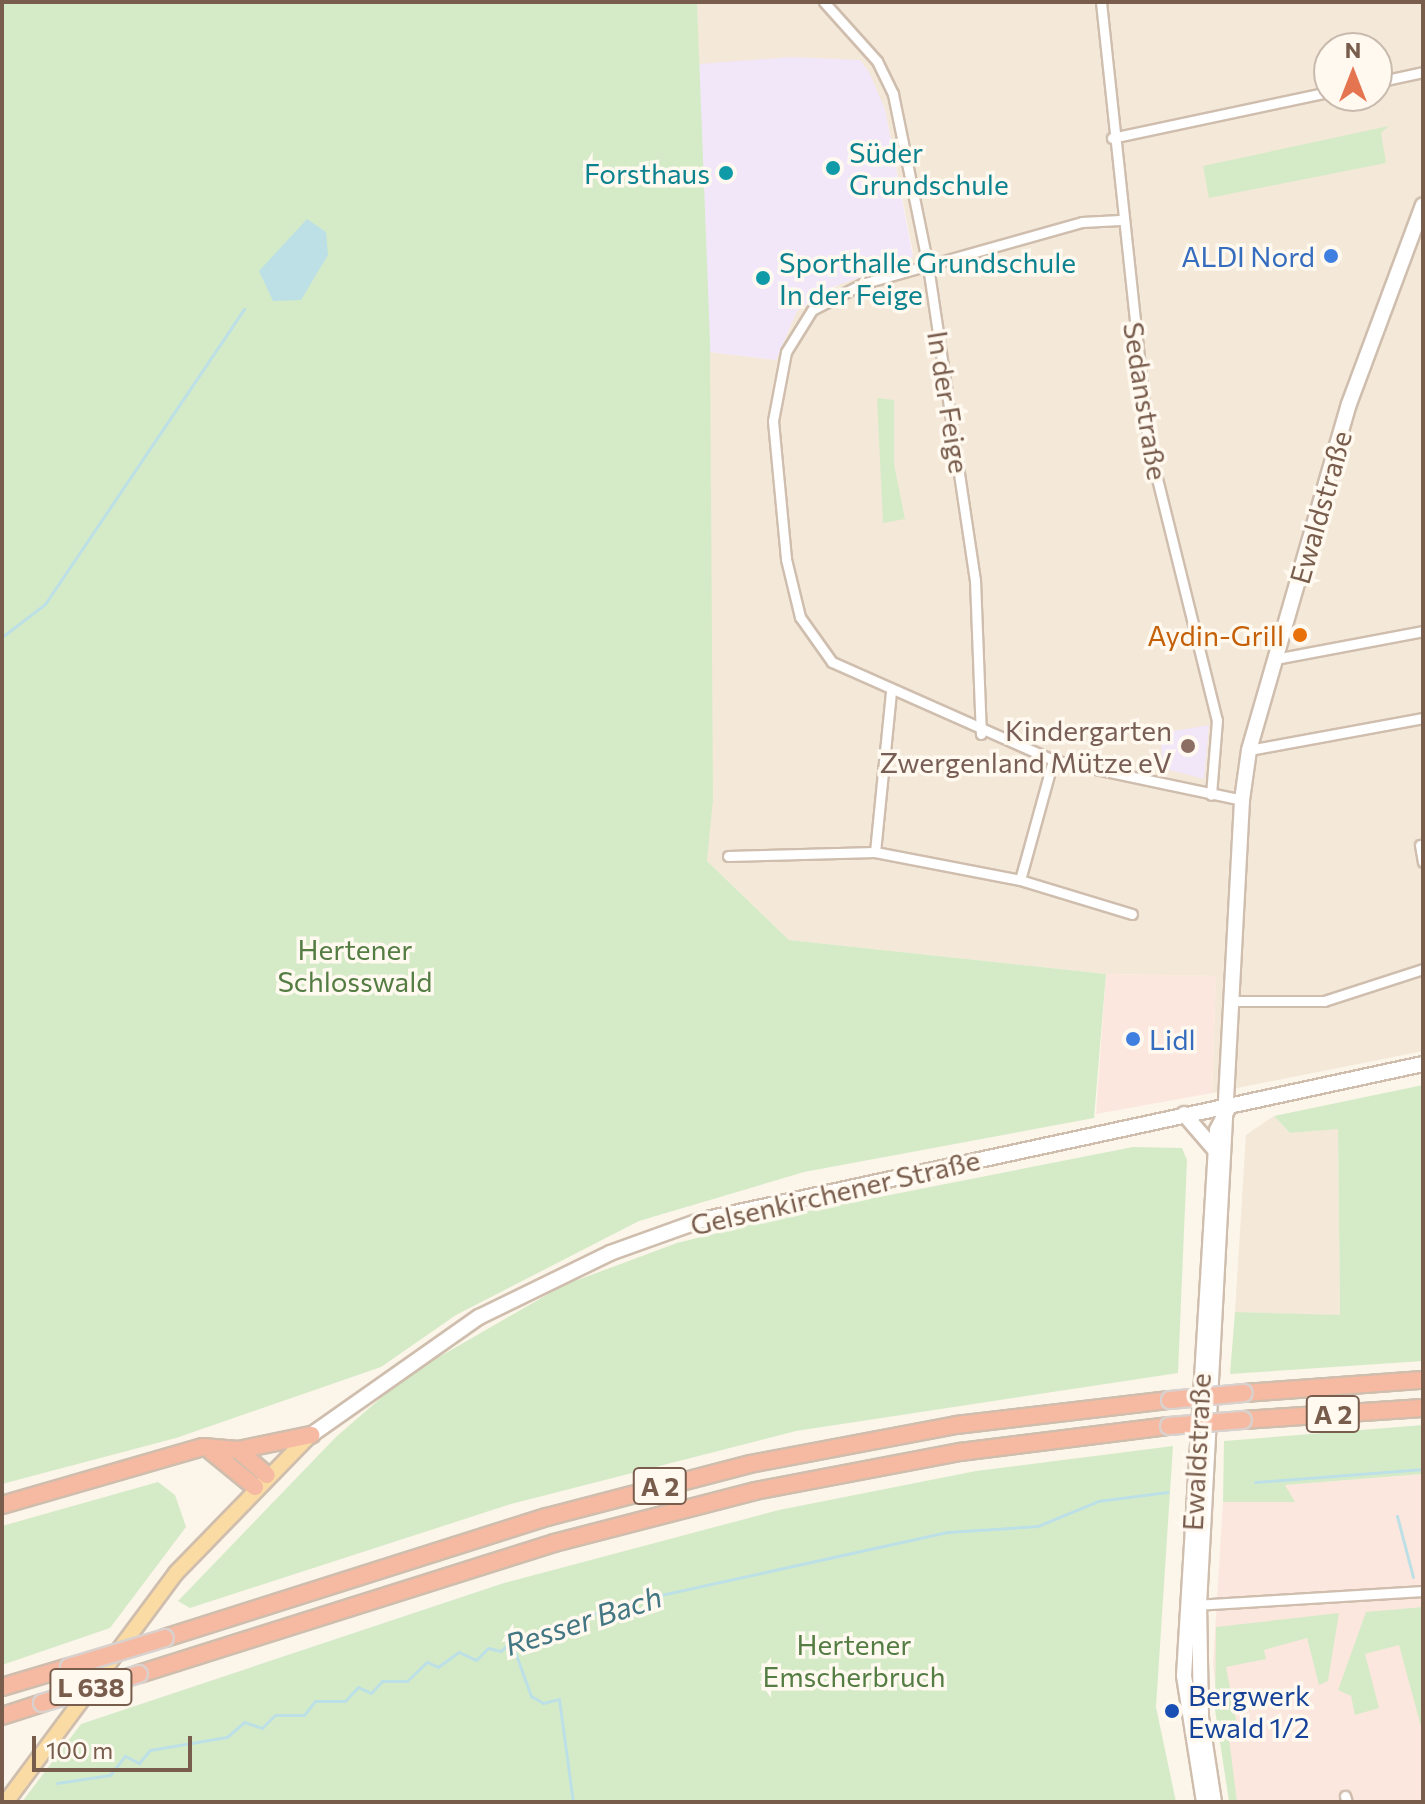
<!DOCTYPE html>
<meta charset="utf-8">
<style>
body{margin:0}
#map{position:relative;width:1425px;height:1804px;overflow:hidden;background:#fcf5ea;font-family:Commissioner,sans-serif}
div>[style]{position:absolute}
.residential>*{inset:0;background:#f4e8d8}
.commercial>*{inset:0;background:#fce7de}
.education>*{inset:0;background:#f2e6f9}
.green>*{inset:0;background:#d5ebc7}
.water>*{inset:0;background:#bde0e7}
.stream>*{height:3px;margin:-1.5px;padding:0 1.5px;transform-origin:1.5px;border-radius:1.5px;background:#bde0e7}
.roads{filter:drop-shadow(2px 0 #cfbeae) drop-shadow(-2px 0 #cfbeae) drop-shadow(0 2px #cfbeae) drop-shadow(0 -2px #cfbeae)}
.street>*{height:9px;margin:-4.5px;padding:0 4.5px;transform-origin:4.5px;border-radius:4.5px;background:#fff}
.secondary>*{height:14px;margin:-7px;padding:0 7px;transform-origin:7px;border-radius:7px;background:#fff}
.primary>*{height:14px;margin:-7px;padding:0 7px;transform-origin:7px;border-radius:7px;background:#fadba3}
.highway>*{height:16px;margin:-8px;padding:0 8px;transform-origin:8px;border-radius:8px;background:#f6b9a1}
.bridges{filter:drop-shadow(2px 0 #d9d1cd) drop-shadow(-2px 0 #d9d1cd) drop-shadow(0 2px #d9d1cd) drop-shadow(0 -2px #d9d1cd)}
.highway-bridge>*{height:16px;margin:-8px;padding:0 8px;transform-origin:8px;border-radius:8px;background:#f6b9a1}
.dots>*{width:22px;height:22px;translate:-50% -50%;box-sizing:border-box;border:4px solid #fff9f0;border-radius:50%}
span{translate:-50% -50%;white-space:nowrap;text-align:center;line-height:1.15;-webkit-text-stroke:7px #fff9f0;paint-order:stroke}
.shield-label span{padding:2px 6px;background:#fff9f0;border:2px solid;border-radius:6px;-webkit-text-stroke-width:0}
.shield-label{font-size:26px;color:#785c4c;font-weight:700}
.culture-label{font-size:28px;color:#0d838f}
.left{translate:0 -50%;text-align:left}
.right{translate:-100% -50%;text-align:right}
.shop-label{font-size:28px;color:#366cbe}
.street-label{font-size:28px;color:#785c4c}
.food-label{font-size:28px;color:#c56008}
.education-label{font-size:28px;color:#785e54}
.park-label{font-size:28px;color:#547d44}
.transit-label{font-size:28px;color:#164399}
.water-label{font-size:30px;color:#437783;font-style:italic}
.frame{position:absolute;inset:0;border:4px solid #785c4c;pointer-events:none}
.north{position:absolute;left:1313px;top:32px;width:80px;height:80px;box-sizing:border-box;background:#fff9f0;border:2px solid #c9baae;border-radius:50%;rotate:0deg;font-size:22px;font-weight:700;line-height:32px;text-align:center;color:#785c4c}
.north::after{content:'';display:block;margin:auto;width:28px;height:36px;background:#e57451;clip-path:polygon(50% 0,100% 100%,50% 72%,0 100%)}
.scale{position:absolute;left:32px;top:1736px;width:160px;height:36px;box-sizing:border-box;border:4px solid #785c4c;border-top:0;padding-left:10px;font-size:24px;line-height:28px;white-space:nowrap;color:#785c4c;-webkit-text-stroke:6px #fff9f0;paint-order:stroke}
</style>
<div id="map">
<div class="residential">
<i style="clip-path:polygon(evenodd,697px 2px,1423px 2px,1423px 1051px,1212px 1093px,1216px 976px,1106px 974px,789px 940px,707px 861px,709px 352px,776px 360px,797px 311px,844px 282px,908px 264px,913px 253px,885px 109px,860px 61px,699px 64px,697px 2px,1329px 48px,1377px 48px,1377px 96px,1329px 96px,1329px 48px)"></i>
<i style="clip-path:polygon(1274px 1116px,1290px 1133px,1338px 1128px,1340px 1316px,1235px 1312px,1246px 1135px)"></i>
</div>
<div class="commercial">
<i style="clip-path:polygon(1106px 974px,1216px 976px,1212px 1093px,1096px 1114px)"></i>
<i style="clip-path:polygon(1423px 1474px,1423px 1802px,1229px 1802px,1213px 1665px,1223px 1502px,1294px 1502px,1284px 1485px)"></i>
</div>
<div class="education">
<i style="clip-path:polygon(790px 57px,860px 60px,869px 72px,885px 109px,913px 257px,828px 289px,797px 311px,776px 360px,709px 352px,699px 64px)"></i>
<i style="clip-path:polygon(1209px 725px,1204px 779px,1162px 768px,1161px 733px)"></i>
</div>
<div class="green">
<i style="clip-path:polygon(2px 2px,697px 2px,710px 340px,713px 800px,707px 861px,789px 940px,1106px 974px,1094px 1118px,804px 1172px,639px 1221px,456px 1315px,381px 1367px,176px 1438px,2px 1484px)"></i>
<i style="clip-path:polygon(1389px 126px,1381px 133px,1386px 163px,1209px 198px,1203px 166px)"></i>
<i style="clip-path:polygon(877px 398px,894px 400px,894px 464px,905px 519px,883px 523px)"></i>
<i style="clip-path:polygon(1423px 1085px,1423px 1361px,1230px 1374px,1235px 1312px,1340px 1315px,1338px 1129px,1290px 1133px,1274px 1116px)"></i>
<i style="clip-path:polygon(1133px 1147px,1182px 1148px,1187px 1160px,1178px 1373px,796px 1431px,511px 1504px,190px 1608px,178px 1601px,336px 1437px,406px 1376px,564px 1285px,677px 1243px,788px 1215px)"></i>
<i style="clip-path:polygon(1423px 1425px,1423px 1474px,1285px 1485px,1295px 1502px,1223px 1502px,1224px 1441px)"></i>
<i style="clip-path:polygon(1173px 1446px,1156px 1707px,1176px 1802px,22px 1802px,81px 1724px,504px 1583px,779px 1510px,976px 1471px)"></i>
<i style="clip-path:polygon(158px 1482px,175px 1495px,186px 1527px,110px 1628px,2px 1665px,2px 1526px)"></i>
<i style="clip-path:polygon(1423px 1607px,1423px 1734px,1399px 1645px,1365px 1654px,1379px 1708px,1355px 1715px,1351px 1696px,1338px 1690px,1366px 1612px)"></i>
<i style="clip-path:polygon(1339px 1613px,1328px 1681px,1319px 1685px,1307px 1638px,1264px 1650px,1266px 1659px,1226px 1667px,1239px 1735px,1229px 1738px,1237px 1802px,1229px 1801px,1215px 1710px,1216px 1627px)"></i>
</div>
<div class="water">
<i style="clip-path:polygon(307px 219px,326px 232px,328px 255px,301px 300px,273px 301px,259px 271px)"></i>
</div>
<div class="stream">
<i style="left:2px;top:637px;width:54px;rotate:-37.5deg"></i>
<i style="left:45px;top:604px;width:356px;rotate:-56deg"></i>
<i style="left:1255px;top:1482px;width:169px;rotate:-4.4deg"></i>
<i style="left:1397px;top:1516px;width:63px;rotate:75.3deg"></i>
<i style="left:1422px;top:1610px;width:4px;rotate:76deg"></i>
<i style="left:511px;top:1641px;width:59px;rotate:70deg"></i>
<i style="left:531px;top:1696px;width:14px;rotate:30deg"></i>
<i style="left:543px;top:1703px;width:16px;rotate:-14deg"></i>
<i style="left:559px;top:1699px;width:104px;rotate:82.3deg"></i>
<i style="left:57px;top:1783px;width:54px;rotate:-8.6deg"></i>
<i style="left:110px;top:1775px;width:24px;rotate:-52deg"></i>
<i style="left:125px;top:1756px;width:16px;rotate:27deg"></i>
<i style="left:139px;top:1763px;width:17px;rotate:-50deg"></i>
<i style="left:150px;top:1750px;width:78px;rotate:-9.6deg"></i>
<i style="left:227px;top:1737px;width:23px;rotate:-41deg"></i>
<i style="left:244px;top:1722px;width:19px;rotate:18deg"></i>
<i style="left:262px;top:1728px;width:18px;rotate:-45deg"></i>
<i style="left:275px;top:1715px;width:29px"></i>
<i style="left:304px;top:1715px;width:18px;rotate:-52deg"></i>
<i style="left:315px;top:1701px;width:30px"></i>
<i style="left:345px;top:1701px;width:19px;rotate:-47deg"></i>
<i style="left:358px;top:1687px;width:14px;rotate:25deg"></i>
<i style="left:371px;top:1693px;width:16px;rotate:-47deg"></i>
<i style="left:382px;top:1681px;width:25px"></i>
<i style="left:407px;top:1681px;width:28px;rotate:-44deg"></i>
<i style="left:427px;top:1662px;width:12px;rotate:24deg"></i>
<i style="left:438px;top:1667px;width:26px;rotate:-36deg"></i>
<i style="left:459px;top:1652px;width:19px;rotate:25deg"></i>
<i style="left:476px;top:1660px;width:17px;rotate:-45deg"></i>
<i style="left:488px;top:1648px;width:13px;rotate:13deg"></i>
<i style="left:501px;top:1651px;width:14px;rotate:-45deg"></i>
<i style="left:511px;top:1641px;width:124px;rotate:-18.3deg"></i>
<i style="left:629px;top:1602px;width:327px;rotate:-12.4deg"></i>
<i style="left:948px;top:1532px;width:90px;rotate:-3.8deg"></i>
<i style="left:1038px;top:1526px;width:65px;rotate:-22.6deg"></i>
<i style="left:1098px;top:1501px;width:70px;rotate:-7.4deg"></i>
</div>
<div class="roads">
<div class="street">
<i style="left:824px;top:2px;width:79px;rotate:48.1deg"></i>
<i style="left:877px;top:61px;width:37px;rotate:64deg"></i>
<i style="left:893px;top:94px;width:176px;rotate:78.5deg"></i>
<i style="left:928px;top:266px;width:317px;rotate:81.5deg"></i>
<i style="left:975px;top:580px;width:154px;rotate:87.8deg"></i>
<i style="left:1101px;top:2px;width:443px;rotate:83.9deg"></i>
<i style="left:1148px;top:442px;width:286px;rotate:76.1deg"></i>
<i style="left:1217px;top:720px;width:75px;rotate:94.6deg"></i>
<i style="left:1377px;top:82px;width:47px;rotate:-12.3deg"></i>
<i style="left:1112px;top:138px;width:222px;rotate:-12deg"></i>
<i style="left:1120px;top:220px;width:38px;rotate:177deg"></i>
<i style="left:1082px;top:222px;width:229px;rotate:164.3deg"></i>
<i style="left:862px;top:284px;width:56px;rotate:152.5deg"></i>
<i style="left:812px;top:310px;width:49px;rotate:121.8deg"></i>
<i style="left:786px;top:352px;width:70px;rotate:100.7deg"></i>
<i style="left:773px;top:421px;width:139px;rotate:84.6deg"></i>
<i style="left:786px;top:559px;width:60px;rotate:76.4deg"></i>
<i style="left:800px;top:617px;width:55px;rotate:54.6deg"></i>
<i style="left:832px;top:662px;width:242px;rotate:23.9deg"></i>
<i style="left:1053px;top:760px;width:193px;rotate:11.9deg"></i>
<i style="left:1275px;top:659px;width:151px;rotate:-10.7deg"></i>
<i style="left:1249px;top:750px;width:177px;rotate:-10.4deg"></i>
<i style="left:1420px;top:845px;width:17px;rotate:80deg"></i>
<i style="left:875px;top:852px;width:161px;rotate:-84.3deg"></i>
<i style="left:728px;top:856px;width:147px;rotate:-1.6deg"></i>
<i style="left:875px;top:852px;width:148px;rotate:10.9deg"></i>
<i style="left:1020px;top:880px;width:117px;rotate:16.9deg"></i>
<i style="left:1020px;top:880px;width:124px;rotate:-74.6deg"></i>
<i style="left:1235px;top:1001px;width:89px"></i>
<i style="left:1324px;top:1001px;width:104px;rotate:-17.9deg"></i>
<i style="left:1195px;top:1605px;width:228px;rotate:-3.5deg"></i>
<i style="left:1345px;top:1796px;width:6px;rotate:72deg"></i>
</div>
<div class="secondary">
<i style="left:1184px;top:1114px;width:49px;rotate:49.1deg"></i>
<i style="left:311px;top:1435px;width:205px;rotate:-35.1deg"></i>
<i style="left:479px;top:1317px;width:146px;rotate:-26deg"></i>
<i style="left:610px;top:1253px;width:98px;rotate:-19.7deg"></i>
<i style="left:702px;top:1220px;width:738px;rotate:-12.21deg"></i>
<i style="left:1204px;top:1802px;width:128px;rotate:-99deg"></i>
<i style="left:1184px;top:1676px;width:547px;rotate:-86.54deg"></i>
<i style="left:1217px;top:1130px;width:25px;rotate:-63deg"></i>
<i style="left:1214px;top:1802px;width:86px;rotate:-98.7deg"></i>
<i style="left:1201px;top:1717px;width:112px;rotate:-91deg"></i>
<i style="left:1199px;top:1605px;width:806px;rotate:-86.94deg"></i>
<i style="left:1242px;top:800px;width:50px;rotate:-82deg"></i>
<i style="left:1249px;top:750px;width:360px;rotate:-73.9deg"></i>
<i style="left:1349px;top:404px;width:212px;rotate:-69.6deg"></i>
</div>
<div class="primary">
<i style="left:6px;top:1802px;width:285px;rotate:-53.4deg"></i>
<i style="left:176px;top:1573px;width:192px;rotate:-45.8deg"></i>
</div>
<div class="highway">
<i style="left:1244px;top:1393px;width:179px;rotate:-4.2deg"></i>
<i style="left:1243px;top:1420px;width:180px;rotate:-3.8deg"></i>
<i style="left:238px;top:1450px;width:75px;rotate:-11.6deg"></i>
<i style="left:211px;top:1451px;width:57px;rotate:39.3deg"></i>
<i style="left:2px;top:1505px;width:209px;rotate:-16.1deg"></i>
<i style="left:203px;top:1447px;width:35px;rotate:5deg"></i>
<i style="left:238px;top:1450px;width:38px;rotate:41deg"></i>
<i style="left:165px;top:1638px;width:401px;rotate:-17.6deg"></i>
<i style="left:547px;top:1517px;width:210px;rotate:-14.6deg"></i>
<i style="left:750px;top:1464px;width:210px;rotate:-10.7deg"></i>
<i style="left:956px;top:1425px;width:215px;rotate:-6.7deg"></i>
<i style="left:139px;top:1674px;width:435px;rotate:-17.5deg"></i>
<i style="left:554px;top:1543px;width:208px;rotate:-14.5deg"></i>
<i style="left:755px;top:1491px;width:209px;rotate:-10.8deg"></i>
<i style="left:960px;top:1452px;width:211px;rotate:-7.1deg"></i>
<i style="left:2px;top:1687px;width:70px;rotate:-16.6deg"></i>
<i style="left:2px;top:1716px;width:42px;rotate:-18deg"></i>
</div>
</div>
<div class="bridges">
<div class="highway-bridge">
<i style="left:1170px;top:1400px;width:74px;rotate:-5.4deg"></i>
<i style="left:1169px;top:1426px;width:74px;rotate:-4.6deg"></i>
<i style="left:69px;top:1667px;width:100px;rotate:-16.8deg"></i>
<i style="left:42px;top:1703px;width:101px;rotate:-16.6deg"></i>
</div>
</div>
<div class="dots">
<i style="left:833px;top:168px;background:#0f9aa8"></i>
<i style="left:726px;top:173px;background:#0f9aa8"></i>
<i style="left:1331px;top:256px;background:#3f7fe0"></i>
<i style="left:763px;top:278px;background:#0f9aa8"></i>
<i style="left:1300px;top:635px;background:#e8710a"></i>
<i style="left:1188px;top:746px;background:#8d6e63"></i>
<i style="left:1133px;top:1039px;background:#3f7fe0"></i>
<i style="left:1172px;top:1711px;background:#1a4fb4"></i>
</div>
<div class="shield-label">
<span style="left:1333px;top:1414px">A 2</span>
<span style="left:660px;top:1486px">A 2</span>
<span style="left:91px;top:1687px">L 638</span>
</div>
<div class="culture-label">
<span class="left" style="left:849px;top:168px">Süder<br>Grundschule</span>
<span class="right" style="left:710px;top:173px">Forsthaus</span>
<span class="left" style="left:779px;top:278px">Sporthalle Grundschule<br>In der Feige</span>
</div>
<div class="shop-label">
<span class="right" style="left:1315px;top:256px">ALDI Nord</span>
<span class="left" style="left:1149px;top:1039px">Lidl</span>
</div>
<div class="street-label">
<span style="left:1146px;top:401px;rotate:81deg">Sedanstraße</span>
<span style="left:949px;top:402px;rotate:81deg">In der Feige</span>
<span style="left:1320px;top:507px;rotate:-74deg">Ewaldstraße</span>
<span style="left:835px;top:1192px;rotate:-13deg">Gelsenkirchener Straße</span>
<span style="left:1196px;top:1452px;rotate:-87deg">Ewaldstraße</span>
</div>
<div class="food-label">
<span class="right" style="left:1284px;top:635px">Aydin-Grill</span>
</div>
<div class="education-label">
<span class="right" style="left:1172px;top:746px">Kindergarten<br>Zwergenland Mütze eV</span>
</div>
<div class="park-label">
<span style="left:355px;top:965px">Hertener<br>Schlosswald</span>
<span style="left:854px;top:1660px">Hertener<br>Emscherbruch</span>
</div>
<div class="transit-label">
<span class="left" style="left:1188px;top:1711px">Bergwerk<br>Ewald 1/2</span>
</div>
<div class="water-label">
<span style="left:583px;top:1620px;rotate:-18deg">Resser Bach</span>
</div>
<div class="frame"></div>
<div class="north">N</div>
<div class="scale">100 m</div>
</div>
